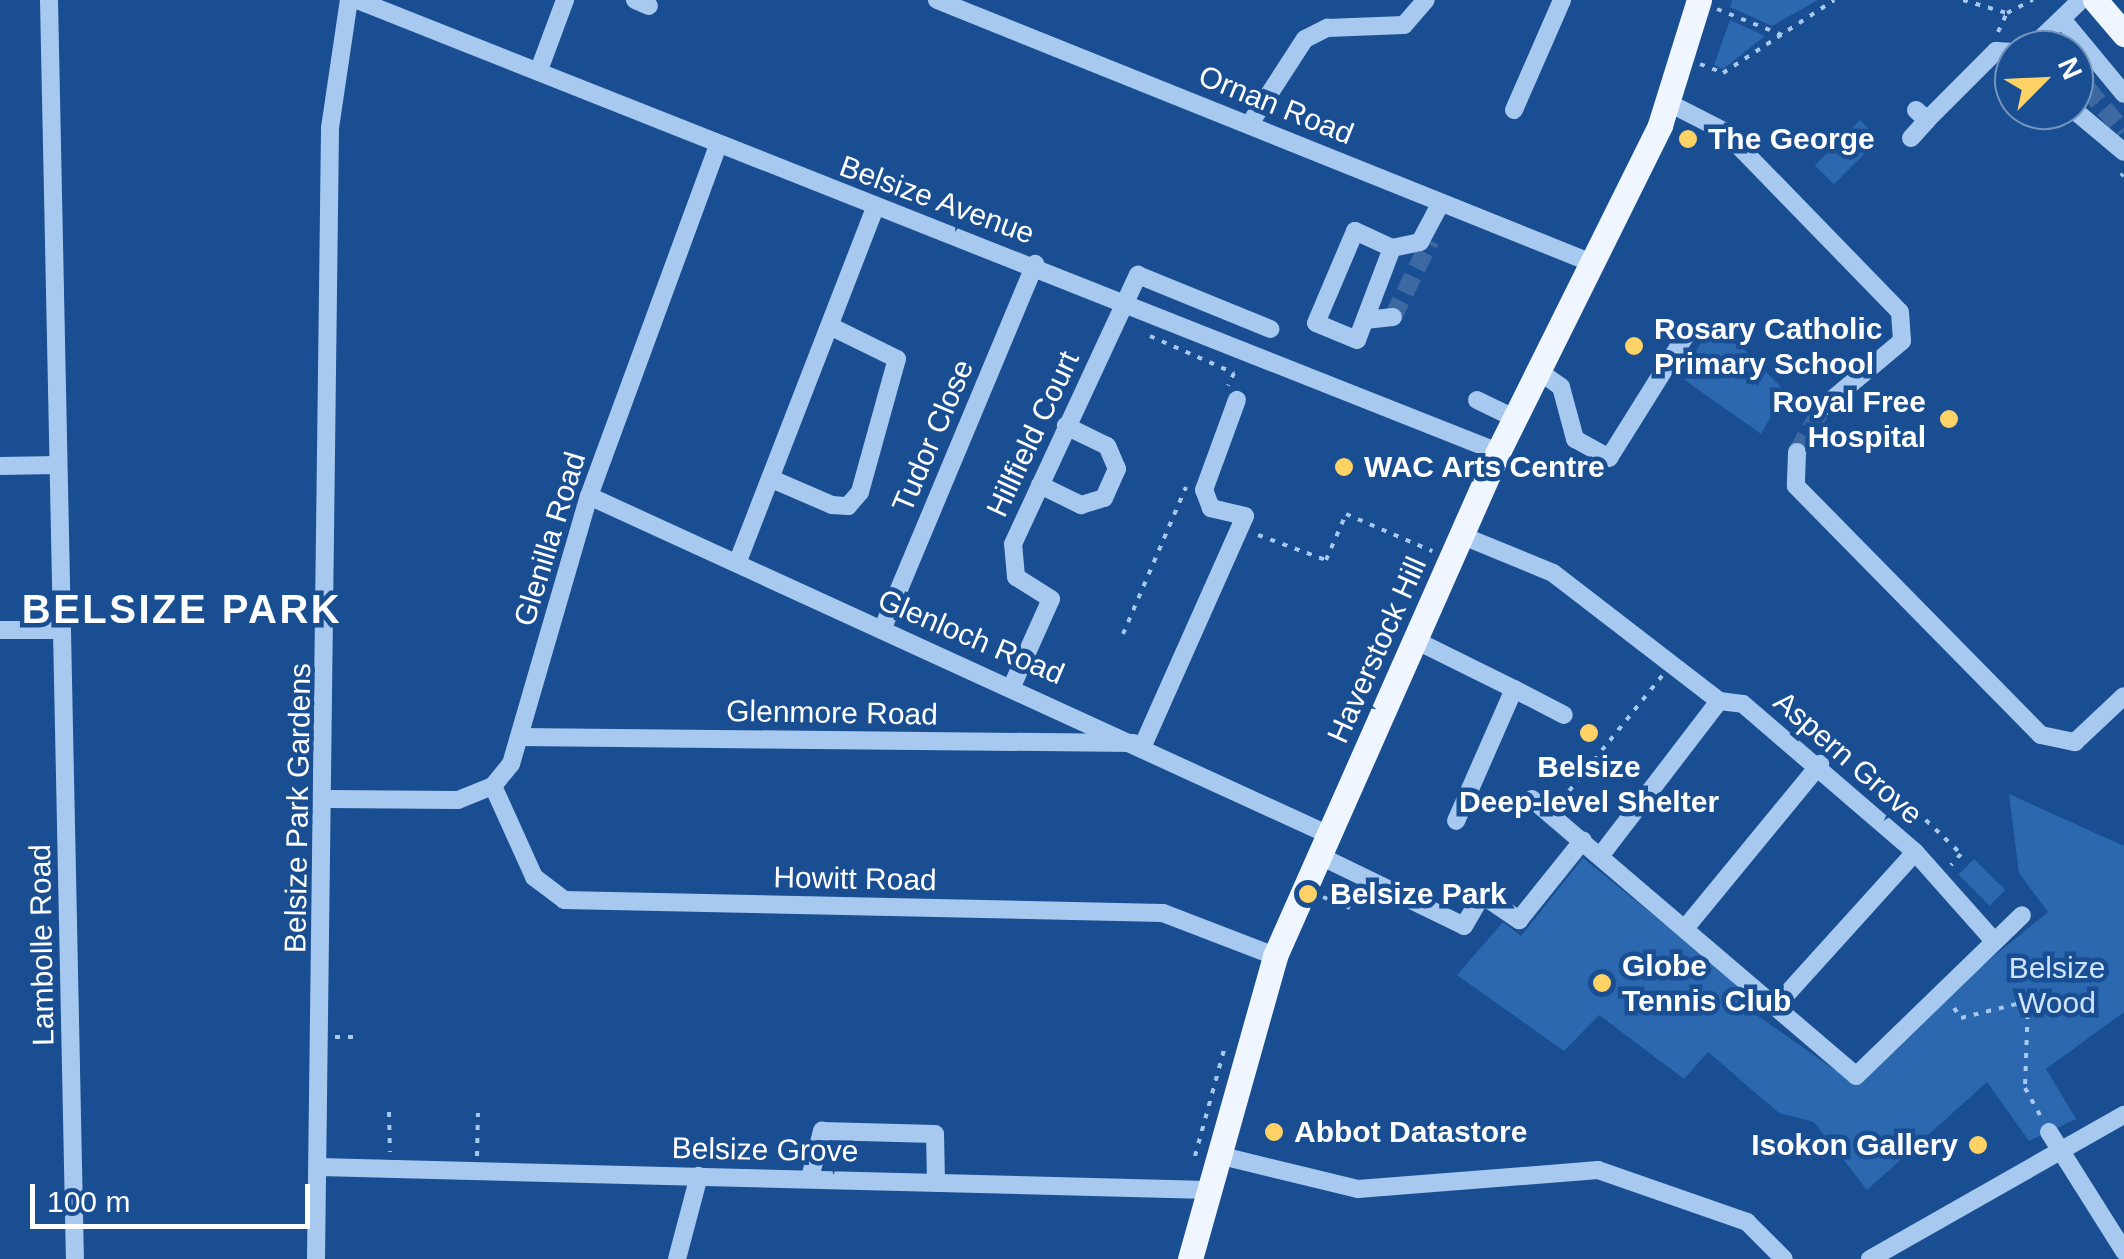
<!DOCTYPE html>
<style>
body{margin:0}
#map{position:relative;width:2124px;height:1259px;overflow:hidden;background:#194e92;font-family:Helvetica,sans-serif}
div>[style]{position:absolute}
.green>*{inset:0;background:#2b68b0;transform-origin:0 0}
.minor-tunnel>*{height:18px;margin-top:-9px;transform-origin:0;background:repeating-linear-gradient(90deg,#3c69a2 0 18px,transparent 0 27px)}
.path>*{height:4px;margin-top:-2px;transform-origin:0;background:repeating-linear-gradient(90deg,#a8c9ef 0 5px,transparent 0 13px)}
.minor>*{height:18px;margin:-9px;padding:0 9px;transform-origin:9px;border-radius:9px;background:#a8c9ef}
.major>*{height:25px;margin:-12.5px;padding:0 12.5px;transform-origin:12.5px;border-radius:12.5px;background:#f0f6ff}
.dots>*{width:28px;height:28px;translate:-50% -50%;box-sizing:border-box;border:5px solid #194e92;border-radius:50%}
span{translate:-50% -50%;white-space:nowrap;text-align:center;line-height:1.15;-webkit-text-stroke:9px #194e92;paint-order:stroke}
.street-label{font-size:30px;color:#fff}
.poi-label{font-size:30px;color:#fff;font-weight:700}
.left{translate:0 -50%;text-align:left}
.right{translate:-100% -50%;text-align:right}
.park-label{font-size:30px;color:#cfe3fb}
.district-label{font-size:40px;color:#fff;font-weight:700;letter-spacing:2.5px}
.north{position:absolute;left:1994px;top:30px;width:100px;height:100px;box-sizing:border-box;background:#194e92;border:2px solid #7595be;border-radius:50%;rotate:66deg;font-size:28px;font-weight:700;line-height:40px;text-align:center;color:#fff}
.north::after{content:'';display:block;margin:auto;width:35px;height:45px;background:#ffd266;clip-path:polygon(50% 0,100% 100%,50% 72%,0 100%)}
.scale{position:absolute;left:30px;top:1184px;width:280px;height:45px;box-sizing:border-box;border:5px solid #fff;border-top:0;padding-left:12px;font-size:30px;line-height:35px;white-space:nowrap;color:#fff;-webkit-text-stroke:8px #194e92;paint-order:stroke}
</style>
<div id="map">
<div class="green">
<i style="clip-path:polygon(1732px 0,1818px 0,1772px 26px,1730px 7px)"></i>
<i style="clip-path:polygon(1730px 20px,1765px 36px,1723px 69px,1714px 65px)"></i>
<i style="left:1860px;top:120px;width:27px;height:64px;rotate:45deg"></i>
<i style="clip-path:polygon(1716px 321px,1785px 391px,1761px 434px,1679px 376px,1694px 372px,1703px 358px,1695px 352px)"></i>
<i style="clip-path:polygon(2009px 794px,2124px 846px,2124px 1012px,2046px 1069px,2076px 1119px,2029px 1141px,1987px 1082px,1867px 1190px,1814px 1122px,1779px 1113px,1708px 1052px,1684px 1079px,1599px 1015px,1564px 1051px,1457px 975px,1503px 922px,1521px 936px,1583px 858px,1746px 990px,1738px 1002px,1845px 1077px,2048px 912px,2019px 873px)"></i>
<i style="left:1974px;top:859px;width:44px;height:22px;rotate:45deg"></i>
</div>
<div class="minor-tunnel">
<i style="left:2087px;top:88px;width:57px;rotate:49.9deg"></i>
<i style="left:1393px;top:317px;width:85px;rotate:-64deg"></i>
<i style="left:1797px;top:452px;width:52px;rotate:-60deg"></i>
</div>
<div class="path">
<i style="left:1963px;top:0;width:46px;rotate:16.5deg"></i>
<i style="left:2007px;top:13px;width:29px;rotate:-27deg"></i>
<i style="left:1717px;top:9px;width:75px;rotate:21.8deg"></i>
<i style="left:1998px;top:32px;width:21px;rotate:-65deg"></i>
<i style="left:1700px;top:64px;width:25px;rotate:21deg"></i>
<i style="left:1723px;top:73px;width:133px;rotate:-33.3deg"></i>
<i style="left:2121px;top:176px;width:3px;rotate:-45deg"></i>
<i style="left:1150px;top:336px;width:92px;rotate:23.8deg"></i>
<i style="left:1234px;top:373px;width:14px;rotate:115deg"></i>
<i style="left:1258px;top:535px;width:72px;rotate:20.2deg"></i>
<i style="left:1326px;top:560px;width:50px;rotate:-66.5deg"></i>
<i style="left:1346px;top:514px;width:94px;rotate:23.3deg"></i>
<i style="left:1123px;top:634px;width:160px;rotate:-66.8deg"></i>
<i style="left:1865px;top:785px;width:17px;rotate:-36deg"></i>
<i style="left:1879px;top:775px;width:114px;rotate:43.9deg"></i>
<i style="left:1961px;top:854px;width:15px;rotate:132deg"></i>
<i style="left:1561px;top:801px;width:161px;rotate:-51.1deg"></i>
<i style="left:1323px;top:897px;width:29px;rotate:22deg"></i>
<i style="left:1954px;top:1008px;width:12px;rotate:55deg"></i>
<i style="left:1961px;top:1018px;width:69px;rotate:-14.2deg"></i>
<i style="left:2028px;top:1001px;width:87px;rotate:92deg"></i>
<i style="left:2025px;top:1088px;width:35px;rotate:61deg"></i>
<i style="left:335px;top:1037px;width:25px"></i>
<i style="left:389px;top:1112px;width:40px;rotate:88.6deg"></i>
<i style="left:477px;top:1156px;width:43px;rotate:-88.7deg"></i>
<i style="left:1195px;top:1156px;width:110px;rotate:-74.7deg"></i>
</div>
<div class="minor">
<i style="left:49px;top:0;width:1259px;rotate:88.82deg"></i>
<i style="left:357px;top:0;width:1227px;rotate:21.61deg"></i>
<i style="left:635px;top:0;width:15px;rotate:23deg"></i>
<i style="left:937px;top:0;width:706px;rotate:21.88deg"></i>
<i style="left:2062px;top:19px;width:97px;rotate:50.4deg"></i>
<i style="left:2029px;top:50px;width:72px;rotate:-43.9deg"></i>
<i style="left:539px;top:70px;width:75px;rotate:-69.6deg"></i>
<i style="left:1669px;top:103px;width:62px;rotate:27deg"></i>
<i style="left:1724px;top:131px;width:252px;rotate:45.8deg"></i>
<i style="left:1900px;top:312px;width:29px;rotate:86deg"></i>
<i style="left:1902px;top:341px;width:103px;rotate:140.1deg"></i>
<i style="left:1514px;top:110px;width:120px;rotate:-66.4deg"></i>
<i style="left:1916px;top:110px;width:15px;rotate:42deg"></i>
<i style="left:1927px;top:120px;width:98px;rotate:-45deg"></i>
<i style="left:1996px;top:51px;width:18px;rotate:3deg"></i>
<i style="left:2074px;top:110px;width:65px;rotate:40deg"></i>
<i style="left:1251px;top:122px;width:99px;rotate:-57deg"></i>
<i style="left:1305px;top:39px;width:25px;rotate:-27deg"></i>
<i style="left:1327px;top:28px;width:77px;rotate:-2.2deg"></i>
<i style="left:1404px;top:25px;width:33px;rotate:-49deg"></i>
<i style="left:1911px;top:138px;width:24px;rotate:-48deg"></i>
<i style="left:1355px;top:231px;width:41px;rotate:24.7deg"></i>
<i style="left:1392px;top:248px;width:98px;rotate:110.8deg"></i>
<i style="left:1357px;top:340px;width:44px;rotate:-157.5deg"></i>
<i style="left:1316px;top:323px;width:100px;rotate:-67deg"></i>
<i style="left:1392px;top:248px;width:29px;rotate:-12deg"></i>
<i style="left:1420px;top:242px;width:38px;rotate:-62deg"></i>
<i style="left:1365px;top:320px;width:28px;rotate:-6deg"></i>
<i style="left:1537px;top:370px;width:29px;rotate:35deg"></i>
<i style="left:1561px;top:387px;width:54px;rotate:74.9deg"></i>
<i style="left:1575px;top:439px;width:39px;rotate:29deg"></i>
<i style="left:1609px;top:458px;width:151px;rotate:-58deg"></i>
<i style="left:1477px;top:400px;width:41px;rotate:25.9deg"></i>
<i style="left:1797px;top:452px;width:34px;rotate:92deg"></i>
<i style="left:1796px;top:486px;width:349px;rotate:45.5deg"></i>
<i style="left:2041px;top:735px;width:35px;rotate:12deg"></i>
<i style="left:2075px;top:742px;width:67px;rotate:-43.2deg"></i>
<i style="left:0;top:466px;width:58px;rotate:-1deg"></i>
<i style="left:774px;top:480px;width:63px;rotate:23.3deg"></i>
<i style="left:832px;top:505px;width:16px;rotate:4deg"></i>
<i style="left:848px;top:506px;width:18px;rotate:-49deg"></i>
<i style="left:860px;top:492px;width:138px;rotate:-74.5deg"></i>
<i style="left:897px;top:359px;width:70px;rotate:-153.8deg"></i>
<i style="left:1040px;top:485px;width:46px;rotate:26deg"></i>
<i style="left:1081px;top:505px;width:24px;rotate:-17deg"></i>
<i style="left:1104px;top:498px;width:32px;rotate:-66deg"></i>
<i style="left:1117px;top:469px;width:25px;rotate:-113deg"></i>
<i style="left:1107px;top:446px;width:46px;rotate:-154deg"></i>
<i style="left:589px;top:496px;width:812px;rotate:24.61deg"></i>
<i style="left:1463px;top:536px;width:97px;rotate:22.3deg"></i>
<i style="left:1553px;top:573px;width:210px;rotate:37.6deg"></i>
<i style="left:1719px;top:701px;width:24px;rotate:7deg"></i>
<i style="left:1743px;top:704px;width:227px;rotate:40.7deg"></i>
<i style="left:1915px;top:852px;width:118px;rotate:48.4deg"></i>
<i style="left:738px;top:561px;width:380px;rotate:-68.8deg"></i>
<i style="left:0;top:630px;width:62px"></i>
<i style="left:882px;top:630px;width:397px;rotate:-67.3deg"></i>
<i style="left:1419px;top:642px;width:106px;rotate:26.3deg"></i>
<i style="left:1514px;top:689px;width:144px;rotate:113.7deg"></i>
<i style="left:1013px;top:684px;width:93px;rotate:-65.9deg"></i>
<i style="left:1051px;top:599px;width:41px;rotate:-147.8deg"></i>
<i style="left:1016px;top:577px;width:33px;rotate:-95deg"></i>
<i style="left:1013px;top:544px;width:297px;rotate:-65.1deg"></i>
<i style="left:1138px;top:275px;width:143px;rotate:22.2deg"></i>
<i style="left:1514px;top:689px;width:56px;rotate:27.5deg"></i>
<i style="left:519px;top:737px;width:615px;rotate:0.56deg"></i>
<i style="left:1144px;top:743px;width:248px;rotate:-66deg"></i>
<i style="left:1245px;top:516px;width:35px;rotate:-167deg"></i>
<i style="left:1211px;top:508px;width:19px;rotate:-111deg"></i>
<i style="left:1204px;top:490px;width:96px;rotate:-69.9deg"></i>
<i style="left:493px;top:786px;width:100px;rotate:65.7deg"></i>
<i style="left:534px;top:877px;width:38px;rotate:37deg"></i>
<i style="left:564px;top:900px;width:599px;rotate:1.24deg"></i>
<i style="left:1163px;top:913px;width:120px;rotate:21deg"></i>
<i style="left:327px;top:799px;width:131px;rotate:0.4deg"></i>
<i style="left:458px;top:800px;width:38px;rotate:-22deg"></i>
<i style="left:493px;top:786px;width:28px;rotate:-51deg"></i>
<i style="left:511px;top:764px;width:279px;rotate:-73.8deg"></i>
<i style="left:589px;top:496px;width:370px;rotate:-69.8deg"></i>
<i style="left:1532px;top:799px;width:426px;rotate:40.5deg"></i>
<i style="left:1856px;top:1076px;width:231px;rotate:-44.1deg"></i>
<i style="left:1318px;top:855px;width:162px;rotate:25.9deg"></i>
<i style="left:1464px;top:926px;width:36px;rotate:-60deg"></i>
<i style="left:1482px;top:895px;width:45px;rotate:34deg"></i>
<i style="left:1519px;top:920px;width:102px;rotate:-51.3deg"></i>
<i style="left:1601px;top:855px;width:194px;rotate:-52.5deg"></i>
<i style="left:1687px;top:926px;width:210px;rotate:-50.6deg"></i>
<i style="left:1776px;top:1006px;width:207px;rotate:-47.9deg"></i>
<i style="left:2049px;top:1132px;width:141px;rotate:57.8deg"></i>
<i style="left:1218px;top:1155px;width:144px;rotate:13.7deg"></i>
<i style="left:1358px;top:1189px;width:241px;rotate:-4.5deg"></i>
<i style="left:1598px;top:1170px;width:158px;rotate:19.2deg"></i>
<i style="left:1747px;top:1222px;width:52px;rotate:45deg"></i>
<i style="left:319px;top:1167px;width:889px;rotate:1.48deg"></i>
<i style="left:810px;top:1178px;width:49px;rotate:-75.7deg"></i>
<i style="left:822px;top:1131px;width:113px;rotate:1.5deg"></i>
<i style="left:935px;top:1134px;width:47px;rotate:88.8deg"></i>
<i style="left:316px;top:1259px;width:1131px;rotate:-89.29deg"></i>
<i style="left:330px;top:128px;width:129px;rotate:-81.6deg"></i>
<i style="left:677px;top:1259px;width:86px;rotate:-75.2deg"></i>
<i style="left:1870px;top:1259px;width:292px;rotate:-29.6deg"></i>
</div>
<div class="major">
<i style="left:2095px;top:0;width:45px;rotate:49.5deg"></i>
<i style="left:1190px;top:1259px;width:315px;rotate:-74.3deg"></i>
<i style="left:1275px;top:956px;width:551px;rotate:-66.13deg"></i>
<i style="left:1498px;top:452px;width:365px;rotate:-63.6deg"></i>
<i style="left:1660px;top:125px;width:131px;rotate:-72.7deg"></i>
</div>
<div class="dots">
<i style="left:1688px;top:139px;background:#ffd266"></i>
<i style="left:1634px;top:346px;background:#ffd266"></i>
<i style="left:1949px;top:419px;background:#ffd266"></i>
<i style="left:1344px;top:467px;background:#ffd266"></i>
<i style="left:1589px;top:733px;background:#ffd266"></i>
<i style="left:1308px;top:894px;background:#ffd266"></i>
<i style="left:1602px;top:983px;background:#ffd266"></i>
<i style="left:1274px;top:1132px;background:#ffd266"></i>
<i style="left:1978px;top:1145px;background:#ffd266"></i>
</div>
<div class="street-label">
<span style="left:1276px;top:105px;rotate:22deg">Ornan Road</span>
<span style="left:937px;top:200px;rotate:20deg">Belsize Avenue</span>
<span style="left:1033px;top:434px;rotate:-65deg">Hillfield Court</span>
<span style="left:933px;top:436px;rotate:-67deg">Tudor Close</span>
<span style="left:550px;top:539px;rotate:-73deg">Glenilla Road</span>
<span style="left:971px;top:637px;rotate:23deg">Glenloch Road</span>
<span style="left:1377px;top:650px;rotate:-66deg">Haverstock Hill</span>
<span style="left:832px;top:713px;rotate:1deg">Glenmore Road</span>
<span style="left:1848px;top:758px;rotate:41deg">Aspern Grove</span>
<span style="left:298px;top:808px;rotate:-89deg">Belsize Park Gardens</span>
<span style="left:855px;top:879px;rotate:1deg">Howitt Road</span>
<span style="left:42px;top:945px;rotate:-91deg">Lambolle Road</span>
<span style="left:765px;top:1150px;rotate:1deg">Belsize Grove</span>
</div>
<div class="poi-label">
<span class="left" style="left:1708px;top:139px">The George</span>
<span class="left" style="left:1654px;top:346px">Rosary Catholic<br>Primary School</span>
<span class="right" style="left:1926px;top:419px">Royal Free<br>Hospital</span>
<span class="left" style="left:1364px;top:467px">WAC Arts Centre</span>
<span style="left:1589px;top:784px">Belsize<br>Deep-level Shelter</span>
<span class="left" style="left:1330px;top:894px">Belsize Park</span>
<span class="left" style="left:1622px;top:983px">Globe<br>Tennis Club</span>
<span class="left" style="left:1294px;top:1132px">Abbot Datastore</span>
<span class="right" style="left:1958px;top:1145px">Isokon Gallery</span>
</div>
<div class="park-label">
<span style="left:2057px;top:985px">Belsize<br>Wood</span>
</div>
<div class="district-label">
<span style="left:182px;top:609px">BELSIZE PARK</span>
</div>
<div class="north">N</div>
<div class="scale">100 m</div>
</div>
